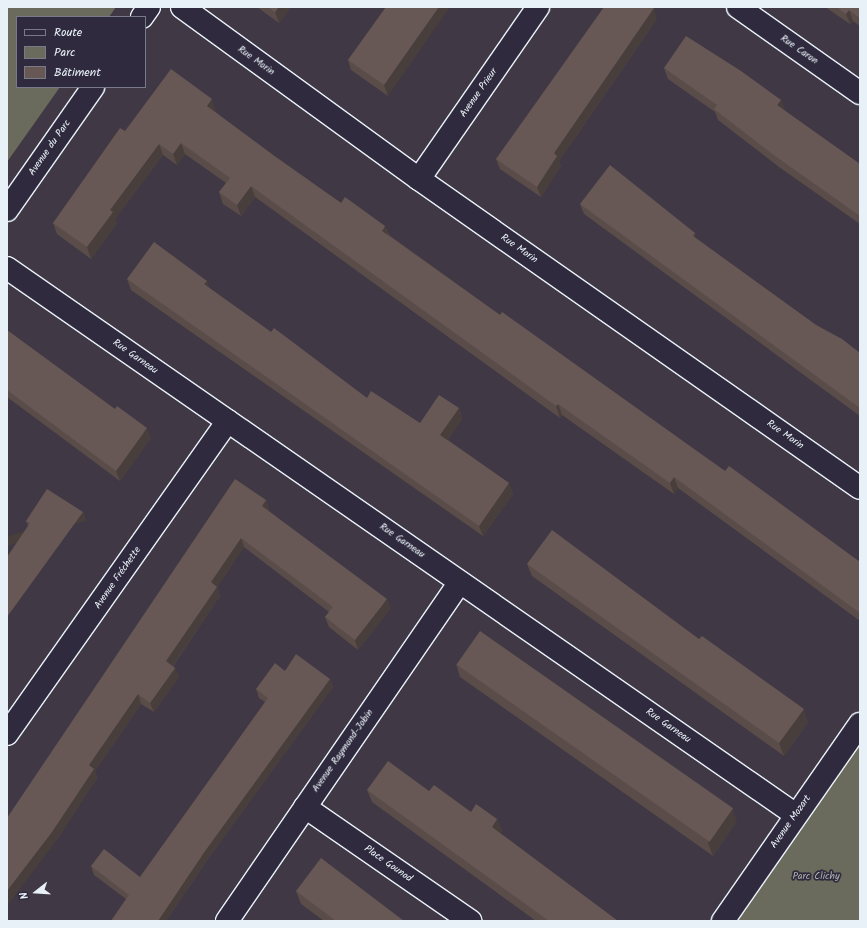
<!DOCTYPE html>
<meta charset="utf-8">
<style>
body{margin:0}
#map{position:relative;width:867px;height:928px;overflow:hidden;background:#403844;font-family:Kalam,sans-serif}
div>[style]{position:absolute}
.green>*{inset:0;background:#6a6b5c}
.roads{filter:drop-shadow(1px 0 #e8f1f8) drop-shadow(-1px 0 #e8f1f8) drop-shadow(0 1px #e8f1f8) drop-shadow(0 -1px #e8f1f8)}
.minor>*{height:22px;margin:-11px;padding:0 11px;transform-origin:11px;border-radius:11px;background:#2f2a3d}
.wall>*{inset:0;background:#594c49}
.shaded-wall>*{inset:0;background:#483e3c;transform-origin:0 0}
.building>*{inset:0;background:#675855;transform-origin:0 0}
span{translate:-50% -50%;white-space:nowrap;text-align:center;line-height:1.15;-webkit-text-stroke:3.5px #2f2a3d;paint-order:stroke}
.street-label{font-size:10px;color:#e8f1f8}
.park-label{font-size:10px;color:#afb5b2}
.frame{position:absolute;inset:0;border:8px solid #e8f1f8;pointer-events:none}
.legend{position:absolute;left:16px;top:16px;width:130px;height:72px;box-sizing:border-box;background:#2f2a3d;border:1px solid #797a88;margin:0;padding:5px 7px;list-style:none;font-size:12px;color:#e8f1f8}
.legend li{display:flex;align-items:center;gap:8px;height:20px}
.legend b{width:20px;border:1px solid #797a88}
.north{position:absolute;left:16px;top:872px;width:40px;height:40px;-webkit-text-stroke:3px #2f2a3d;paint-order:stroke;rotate:253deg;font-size:11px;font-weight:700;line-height:16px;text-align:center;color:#e8f1f8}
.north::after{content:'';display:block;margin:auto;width:14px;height:18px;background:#e8f1f8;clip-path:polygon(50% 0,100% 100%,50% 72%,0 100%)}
</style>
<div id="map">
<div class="green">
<i style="clip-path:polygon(7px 7px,116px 7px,109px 17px,17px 17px,17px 87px,60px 87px,7px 162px)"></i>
<i style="clip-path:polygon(860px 738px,860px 921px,731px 921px)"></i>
</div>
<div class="roads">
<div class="minor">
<i style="left:182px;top:7px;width:293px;rotate:36deg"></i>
<i style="left:419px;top:179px;width:538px;rotate:35.02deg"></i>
<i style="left:738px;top:7px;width:149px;rotate:35.2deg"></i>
<i style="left:142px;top:17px;width:12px;rotate:-55deg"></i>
<i style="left:419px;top:179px;width:209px;rotate:-55.3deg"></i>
<i style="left:7px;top:210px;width:150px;rotate:-55deg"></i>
<i style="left:7px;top:268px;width:960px;rotate:34.73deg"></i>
<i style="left:7px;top:734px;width:383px;rotate:-54.8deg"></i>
<i style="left:305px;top:807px;width:201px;rotate:34.6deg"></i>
<i style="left:227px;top:921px;width:411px;rotate:-55.5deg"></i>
<i style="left:723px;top:921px;width:240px;rotate:-55.2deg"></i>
</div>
</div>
<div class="wall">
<i style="clip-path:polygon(257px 7px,291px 7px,279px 23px)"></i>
<i style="clip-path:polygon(386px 7px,388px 96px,351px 70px,348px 60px)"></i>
<i style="clip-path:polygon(825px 7px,860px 7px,860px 26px,853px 21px,850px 24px)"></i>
<i style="clip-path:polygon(657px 19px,559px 161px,561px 166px,541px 197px,500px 169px,496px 159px)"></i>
<i style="clip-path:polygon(664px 68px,781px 100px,785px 111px,860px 164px,860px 224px,779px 167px,718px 120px,715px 112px,668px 79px)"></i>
<i style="clip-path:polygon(216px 111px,215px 112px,273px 155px,341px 203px,385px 226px,389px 235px,500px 315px,725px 471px,860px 562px,860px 621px,678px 488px,674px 494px,562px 415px,560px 418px,255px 197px,241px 216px,223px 204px,219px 192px,226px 183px,185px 154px,177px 165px,163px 155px,115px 219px,117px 223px,91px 259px,57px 234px,53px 223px,125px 131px)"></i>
<i style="clip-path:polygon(580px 204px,695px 233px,697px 239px,816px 325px,860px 353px,860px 416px,584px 214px)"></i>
<i style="clip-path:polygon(127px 279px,209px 288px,271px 332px,367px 398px,420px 423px,459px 408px,462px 419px,448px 440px,509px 483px,513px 494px,483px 536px,131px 290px)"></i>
<i style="clip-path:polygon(7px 330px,151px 438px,120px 481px,7px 397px)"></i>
<i style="clip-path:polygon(266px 500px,269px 510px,268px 511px,391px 608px,358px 650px,329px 627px,325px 617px,329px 612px,244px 547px,217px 587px,220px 596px,173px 666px,175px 668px,179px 677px,154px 712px,141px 704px,95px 771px,97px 778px,56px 841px,7px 818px)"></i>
<i style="clip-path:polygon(83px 512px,86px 521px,28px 526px,26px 521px)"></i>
<i style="clip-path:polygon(527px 564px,808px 722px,784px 756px,532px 576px)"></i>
<i style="clip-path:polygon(456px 664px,737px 821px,713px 856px,460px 677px)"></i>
<i style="clip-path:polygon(285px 671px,330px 679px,333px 687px,208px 859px,166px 921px,111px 921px,126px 899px,94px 875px,91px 866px,140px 877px,265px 702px,259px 698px,256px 689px)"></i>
<i style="clip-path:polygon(367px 790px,429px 791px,471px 812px,497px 819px,502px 831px,500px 833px,618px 921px,536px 921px,372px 802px)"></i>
<i style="clip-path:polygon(296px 891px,404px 921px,324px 921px,301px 904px)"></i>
</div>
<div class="shaded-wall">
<i style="clip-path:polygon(279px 7px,291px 7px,279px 23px,275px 12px)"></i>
<i style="clip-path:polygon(439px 7px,450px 7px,388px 96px,384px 85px)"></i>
<i style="clip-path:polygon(654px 8px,657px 19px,559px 161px,561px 166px,541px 197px,537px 187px,554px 153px)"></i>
<i style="clip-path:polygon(849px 10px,853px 21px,850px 24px,846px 14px)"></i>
<i style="clip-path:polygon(212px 99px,216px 111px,212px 117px,207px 106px)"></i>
<i style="clip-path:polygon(781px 100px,785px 111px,781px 116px,777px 105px)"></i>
<i style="clip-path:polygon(181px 143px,185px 154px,177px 165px,173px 154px)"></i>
<i style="clip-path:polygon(159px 144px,163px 155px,115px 219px,117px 223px,91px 259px,87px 247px,110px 210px)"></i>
<i style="clip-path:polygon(251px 186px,255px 197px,241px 216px,237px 205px)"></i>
<i style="clip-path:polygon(385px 226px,389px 238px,382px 231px)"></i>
<i style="clip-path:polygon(695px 233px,699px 244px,693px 236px)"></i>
<i style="clip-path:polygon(207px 281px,211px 291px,204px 284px)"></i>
<i style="clip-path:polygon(558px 404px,562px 415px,560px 418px,556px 406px)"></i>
<i style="clip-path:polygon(459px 408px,462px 419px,444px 446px,440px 435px)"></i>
<i style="clip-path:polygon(147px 428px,151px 438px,120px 481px,116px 471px)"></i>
<i style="clip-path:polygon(674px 477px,678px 488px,674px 494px,670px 483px)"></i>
<i style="clip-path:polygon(509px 483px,513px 494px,483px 536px,479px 526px)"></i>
<i style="clip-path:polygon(266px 500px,269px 510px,265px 516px,262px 506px)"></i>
<i style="left:83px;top:512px;width:9px;height:130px;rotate:72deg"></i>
<i style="clip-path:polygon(241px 538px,244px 547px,217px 587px,220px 596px,169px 671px,166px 661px,211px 582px)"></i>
<i style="clip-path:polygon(387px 599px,391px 608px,358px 650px,355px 640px)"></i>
<i style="clip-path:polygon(175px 668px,179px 677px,154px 712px,150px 703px)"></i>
<i style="clip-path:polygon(330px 679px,333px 687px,208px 859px,166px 921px,158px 921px,205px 851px)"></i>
<i style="clip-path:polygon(138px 694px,141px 704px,95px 771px,97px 778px,56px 841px,7px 906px,7px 891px,89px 765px)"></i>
<i style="clip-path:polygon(804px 709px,808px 722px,784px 756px,779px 743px)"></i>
<i style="clip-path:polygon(732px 809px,737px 821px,713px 856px,708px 843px)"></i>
<i style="clip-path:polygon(497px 819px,502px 831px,496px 839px,492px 827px)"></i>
</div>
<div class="building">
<i style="clip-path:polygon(268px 7px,279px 7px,275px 12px)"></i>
<i style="clip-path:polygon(386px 7px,439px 7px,384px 85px,348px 60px)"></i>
<i style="clip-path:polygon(604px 7px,651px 7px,654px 8px,554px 153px,557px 156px,537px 187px,496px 159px)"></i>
<i style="clip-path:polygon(836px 7px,860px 7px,860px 18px,849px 10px,846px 14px)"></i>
<i style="clip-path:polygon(686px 36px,741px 71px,781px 100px,777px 105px,860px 164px,860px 216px,775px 156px,714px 109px,717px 105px,664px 68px)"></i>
<i style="clip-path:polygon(171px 69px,212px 99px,207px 106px,273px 155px,341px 203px,345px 197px,385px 226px,382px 231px,500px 315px,502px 312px,725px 471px,729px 466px,860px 562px,860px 613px,674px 477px,670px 483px,558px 404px,556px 406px,251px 186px,237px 205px,219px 192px,230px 178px,181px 143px,173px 154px,159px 144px,110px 210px,113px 212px,87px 247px,53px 223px,120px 128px,125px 131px)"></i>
<i style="clip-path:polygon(610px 165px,695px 233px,693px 236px,816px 325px,842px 339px,860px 353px,860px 408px,580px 204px)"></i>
<i style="clip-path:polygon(154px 242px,207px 281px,204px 284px,271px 332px,274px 328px,367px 398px,371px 391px,420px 423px,439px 395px,459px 408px,440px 435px,509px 483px,479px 526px,127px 279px)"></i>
<i style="clip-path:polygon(7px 330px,115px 409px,117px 406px,147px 428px,116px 471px,7px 390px)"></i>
<i style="clip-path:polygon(235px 479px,266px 500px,262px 506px,387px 599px,355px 640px,325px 617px,333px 607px,241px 538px,211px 582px,217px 587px,166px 661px,175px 668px,150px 703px,138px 694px,89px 765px,94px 769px,52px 832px,7px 891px,7px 818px)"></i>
<i style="clip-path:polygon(47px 489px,83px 512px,7px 617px,7px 557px,30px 523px,26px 521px)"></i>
<i style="clip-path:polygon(552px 530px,699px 639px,702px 636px,804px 709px,779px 743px,527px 564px)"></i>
<i style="left:480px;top:631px;width:309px;height:41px;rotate:35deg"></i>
<i style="clip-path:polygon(296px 654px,330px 679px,205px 851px,158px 921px,111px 921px,129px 895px,91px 866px,104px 849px,140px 877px,268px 698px,256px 689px,275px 663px,285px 671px)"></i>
<i style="clip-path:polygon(388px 761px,429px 791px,434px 785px,471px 812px,476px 804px,497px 819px,492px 827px,618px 921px,549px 921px,367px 790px)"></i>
<i style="clip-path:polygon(321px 858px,404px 921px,336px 921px,296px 891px)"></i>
</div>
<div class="street-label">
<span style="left:799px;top:50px;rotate:35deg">Rue Caron</span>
<span style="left:256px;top:61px;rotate:36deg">Rue Morin</span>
<span style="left:479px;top:93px;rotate:-55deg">Avenue Prieur</span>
<span style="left:50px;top:148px;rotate:-55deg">Avenue du Parc</span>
<span style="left:519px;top:249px;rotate:35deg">Rue Morin</span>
<span style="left:135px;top:357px;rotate:35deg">Rue Garneau</span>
<span style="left:785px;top:435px;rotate:35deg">Rue Morin</span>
<span style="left:402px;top:541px;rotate:35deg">Rue Garneau</span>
<span style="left:118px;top:578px;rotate:-55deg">Avenue Fréchette</span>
<span style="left:668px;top:726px;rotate:35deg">Rue Garneau</span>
<span style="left:343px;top:751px;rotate:-55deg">Avenue Raymond-Jobin</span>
<span style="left:791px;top:822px;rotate:-55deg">Avenue Mozart</span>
<span style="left:388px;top:864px;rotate:35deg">Place Gounod</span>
</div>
<div class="park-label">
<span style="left:816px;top:877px">Parc Clichy</span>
</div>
<div class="frame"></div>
<ul class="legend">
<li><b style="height:5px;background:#2f2a3d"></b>Route</li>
<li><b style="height:11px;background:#6a6b5c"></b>Parc</li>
<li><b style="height:11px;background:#675855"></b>Bâtiment</li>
</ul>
<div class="north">N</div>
</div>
